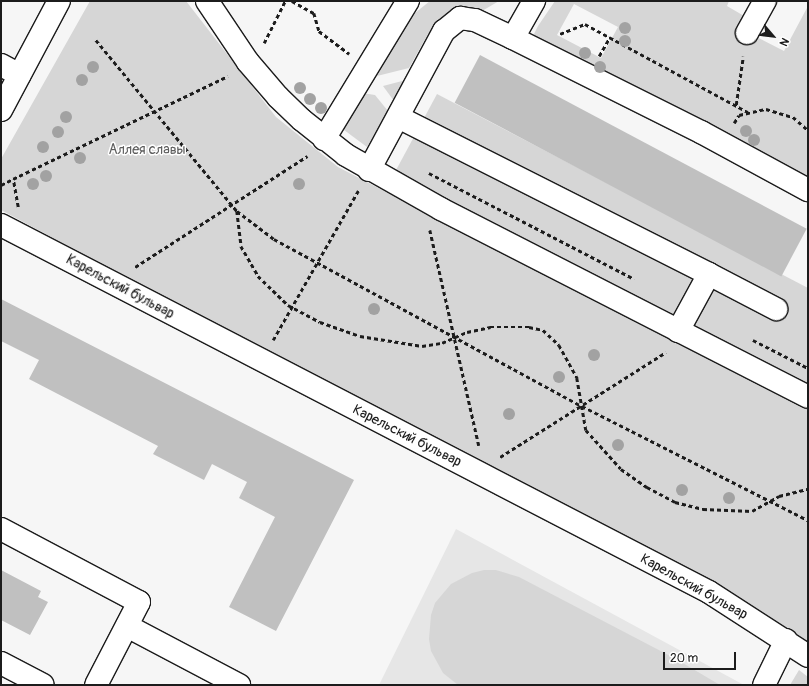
<!DOCTYPE html>
<meta charset="utf-8">
<style>
body{margin:0}
#map{position:relative;width:809px;height:686px;overflow:hidden;background:#f6f6f6;font-family:Pangolin,sans-serif}
div>[style]{position:absolute}
.built>*{inset:0;background:#e6e6e6}
.green>*{inset:0;background:#d6d6d6}
.building>*{inset:0;background:#c0c0c0;transform-origin:0 0}
.path>*{height:2.5px;margin-top:-1.25px;transform-origin:0;background:repeating-linear-gradient(90deg,#1c1c1c 0 4px,transparent 0 7px)}
.roads{filter:drop-shadow(1px 0 #1c1c1c) drop-shadow(-1px 0 #1c1c1c) drop-shadow(0 1px #1c1c1c) drop-shadow(0 -1px #1c1c1c)}
.minor>*{height:22px;margin:-11px;padding:0 11px;transform-origin:11px;border-radius:11px;background:#fff}
.trees>*{width:12px;height:12px;margin:-6px;border-radius:50%;background:#a2a2a2}
span{translate:-50% -50%;white-space:nowrap;text-align:center;line-height:1.15;-webkit-text-stroke:3px #fff;paint-order:stroke}
.park-label{font-size:14px;color:#5d5d5d}
.street-label{font-size:14px;color:#1c1c1c}
.frame{position:absolute;inset:0;border:2px solid #1c1c1c;pointer-events:none}
.north{position:absolute;left:753px;top:16px;width:40px;height:40px;-webkit-text-stroke:3px #fff;paint-order:stroke;rotate:118deg;font-size:11px;font-weight:700;line-height:16px;text-align:center;color:#1c1c1c}
.north::after{content:'';display:block;margin:auto;width:14px;height:18px;background:#1c1c1c;clip-path:polygon(50% 0,100% 100%,50% 72%,0 100%)}
.scale{position:absolute;left:663px;top:652px;width:73px;height:18px;box-sizing:border-box;border:2px solid #1c1c1c;border-top:0;padding-left:5px;font-size:12px;line-height:14px;white-space:nowrap;color:#1c1c1c;-webkit-text-stroke:3px #fff;paint-order:stroke}
</style>
<div id="map">
<div class="built">
<i style="clip-path:polygon(456px 529px,744px 685px,379px 685px)"></i>
</div>
<div class="green">
<i style="clip-path:polygon(90px 1px,186px 1px,276px 117px,338px 167px,808px 411px,808px 644px,789px 629px,702px 576px,268px 354px,1px 210px,1px 159px)"></i>
<i style="clip-path:polygon(430px 1px,499px 1px,482px 11px,458px 14px,437px 26px,428px 34px,409px 68px,377px 76px,410px 17px)"></i>
<i style="clip-path:polygon(evenodd,555px 1px,729px 1px,727px 6px,751px 20px,745px 31px,784px 51px,808px 6px,808px 183px,536px 43px,534px 34px,538px 26px,555px 1px,574px 4px,618px 27px,601px 58px,557px 35px,574px 4px)"></i>
<i style="clip-path:polygon(406px 80px,394px 101px,383px 86px)"></i>
<i style="clip-path:polygon(362px 93px,375px 95px,388px 111px,367px 147px,340px 127px)"></i>
<i style="clip-path:polygon(437px 94px,808px 288px,808px 383px,475px 216px,395px 172px)"></i>
<i style="clip-path:polygon(484px 570px,496px 570px,519px 577px,676px 659px,720px 685px,458px 685px,443px 673px,431px 651px,429px 639px,431px 615px,435px 603px,451px 584px,472px 573px)"></i>
<i style="clip-path:polygon(799px 670px,808px 677px,808px 685px,790px 685px)"></i>
</div>
<div class="building">
<i style="left:480px;top:55px;width:370px;height:54px;rotate:28deg"></i>
<i style="clip-path:polygon(1px 299px,354px 480px,276px 631px,229px 607px,275px 517px,239px 498px,247px 482px,212px 464px,204px 480px,153px 454px,158px 446px,29px 379px,39px 360px,1px 341px)"></i>
<i style="clip-path:polygon(1px 570px,41px 591px,38px 597px,48px 602px,30px 635px,1px 620px)"></i>
</div>
<div class="path">
<i style="left:292px;top:1px;width:25px;rotate:29deg"></i>
<i style="left:314px;top:13px;width:19px;rotate:74deg"></i>
<i style="left:319px;top:31px;width:38px;rotate:37deg"></i>
<i style="left:560px;top:34px;width:27px;rotate:-22deg"></i>
<i style="left:585px;top:24px;width:185px;rotate:28.4deg"></i>
<i style="left:96px;top:40px;width:222px;rotate:50.5deg"></i>
<i style="left:237px;top:211px;width:46px;rotate:37.1deg"></i>
<i style="left:274px;top:239px;width:350px;rotate:28.5deg"></i>
<i style="left:582px;top:406px;width:253px;rotate:26.8deg"></i>
<i style="left:264px;top:43px;width:47px;rotate:-63.4deg"></i>
<i style="left:599px;top:56px;width:22px;rotate:-60deg"></i>
<i style="left:736px;top:105px;width:49px;rotate:-81.7deg"></i>
<i style="left:734px;top:123px;width:9px;rotate:-58deg"></i>
<i style="left:739px;top:115px;width:28px;rotate:-13deg"></i>
<i style="left:766px;top:109px;width:28px;rotate:17deg"></i>
<i style="left:793px;top:117px;width:20px;rotate:41deg"></i>
<i style="left:429px;top:173px;width:231px;rotate:27.3deg"></i>
<i style="left:1px;top:185px;width:13px;rotate:-27deg"></i>
<i style="left:18px;top:207px;width:28px;rotate:-100deg"></i>
<i style="left:13px;top:179px;width:238px;rotate:-25.6deg"></i>
<i style="left:237px;top:211px;width:35px;rotate:83deg"></i>
<i style="left:241px;top:246px;width:34px;rotate:60deg"></i>
<i style="left:258px;top:276px;width:42px;rotate:44deg"></i>
<i style="left:288px;top:305px;width:36px;rotate:28deg"></i>
<i style="left:320px;top:322px;width:42px;rotate:19.3deg"></i>
<i style="left:360px;top:336px;width:63px;rotate:9.2deg"></i>
<i style="left:422px;top:346px;width:20px;rotate:-9deg"></i>
<i style="left:442px;top:343px;width:27px;rotate:-24deg"></i>
<i style="left:467px;top:332px;width:24px;rotate:-12deg"></i>
<i style="left:490px;top:327px;width:39px"></i>
<i style="left:529px;top:327px;width:14px;rotate:12deg"></i>
<i style="left:543px;top:330px;width:22px;rotate:43deg"></i>
<i style="left:559px;top:345px;width:38px;rotate:61deg"></i>
<i style="left:577px;top:378px;width:53px;rotate:80.2deg"></i>
<i style="left:586px;top:430px;width:52px;rotate:48.1deg"></i>
<i style="left:621px;top:469px;width:32px;rotate:35deg"></i>
<i style="left:647px;top:487px;width:32px;rotate:28deg"></i>
<i style="left:675px;top:502px;width:29px;rotate:14deg"></i>
<i style="left:703px;top:509px;width:49px;rotate:2.3deg"></i>
<i style="left:752px;top:511px;width:31px;rotate:-29deg"></i>
<i style="left:779px;top:496px;width:30px;rotate:-14deg"></i>
<i style="left:430px;top:230px;width:221px;rotate:77.2deg"></i>
<i style="left:135px;top:267px;width:205px;rotate:-32.8deg"></i>
<i style="left:273px;top:340px;width:172px;rotate:-60.3deg"></i>
<i style="left:753px;top:340px;width:62px;rotate:27deg"></i>
<i style="left:500px;top:457px;width:196px;rotate:-32.3deg"></i>
</div>
<div class="roads">
<div class="minor">
<i style="left:207px;top:1px;width:73px;rotate:56.1deg"></i>
<i style="left:248px;top:62px;width:46px;rotate:49.4deg"></i>
<i style="left:278px;top:97px;width:33px;rotate:44deg"></i>
<i style="left:302px;top:120px;width:56px;rotate:38.5deg"></i>
<i style="left:346px;top:155px;width:109px;rotate:29.6deg"></i>
<i style="left:441px;top:209px;width:412px;rotate:27.1deg"></i>
<i style="left:747px;top:33px;width:37px;rotate:-61deg"></i>
<i style="left:513px;top:38px;width:210px;rotate:26.6deg"></i>
<i style="left:701px;top:132px;width:122px;rotate:28.5deg"></i>
<i style="left:1px;top:65px;width:21px;rotate:28deg"></i>
<i style="left:1px;top:110px;width:123px;rotate:-62deg"></i>
<i style="left:398px;top:117px;width:348px;rotate:26.8deg"></i>
<i style="left:709px;top:274px;width:65px;rotate:118.5deg"></i>
<i style="left:324px;top:139px;width:162px;rotate:-58.7deg"></i>
<i style="left:369px;top:170px;width:158px;rotate:-61.7deg"></i>
<i style="left:444px;top:31px;width:21px;rotate:-39deg"></i>
<i style="left:460px;top:18px;width:15px;rotate:8deg"></i>
<i style="left:475px;top:20px;width:42px;rotate:25.3deg"></i>
<i style="left:513px;top:38px;width:43px;rotate:-60.4deg"></i>
<i style="left:1px;top:225px;width:797px;rotate:27.4deg"></i>
<i style="left:709px;top:592px;width:118px;rotate:32.9deg"></i>
<i style="left:709px;top:274px;width:76px;rotate:27.6deg"></i>
<i style="left:1px;top:529px;width:156px;rotate:27.9deg"></i>
<i style="left:139px;top:602px;width:93px;rotate:117.4deg"></i>
<i style="left:127px;top:626px;width:127px;rotate:27.8deg"></i>
<i style="left:1px;top:663px;width:47px;rotate:27.6deg"></i>
<i style="left:764px;top:685px;width:50px;rotate:-63.9deg"></i>
</div>
</div>
<div class="trees">
<i style="left:625px;top:28px"></i>
<i style="left:625px;top:41px"></i>
<i style="left:585px;top:53px"></i>
<i style="left:93px;top:67px"></i>
<i style="left:600px;top:67px"></i>
<i style="left:82px;top:80px"></i>
<i style="left:300px;top:88px"></i>
<i style="left:310px;top:99px"></i>
<i style="left:321px;top:108px"></i>
<i style="left:66px;top:117px"></i>
<i style="left:746px;top:131px"></i>
<i style="left:58px;top:132px"></i>
<i style="left:754px;top:140px"></i>
<i style="left:43px;top:147px"></i>
<i style="left:80px;top:158px"></i>
<i style="left:46px;top:176px"></i>
<i style="left:33px;top:184px"></i>
<i style="left:299px;top:184px"></i>
<i style="left:374px;top:309px"></i>
<i style="left:594px;top:355px"></i>
<i style="left:559px;top:377px"></i>
<i style="left:509px;top:414px"></i>
<i style="left:618px;top:445px"></i>
<i style="left:682px;top:490px"></i>
<i style="left:729px;top:498px"></i>
</div>
<div class="park-label">
<span style="left:147px;top:150px">Аллея славы</span>
</div>
<div class="street-label">
<span style="left:120px;top:287px;rotate:28deg">Карельский бульвар</span>
<span style="left:407px;top:436px;rotate:27deg">Карельский бульвар</span>
<span style="left:694px;top:587px;rotate:29deg">Карельский бульвар</span>
</div>
<div class="frame"></div>
<div class="north">N</div>
<div class="scale">20 m</div>
</div>
